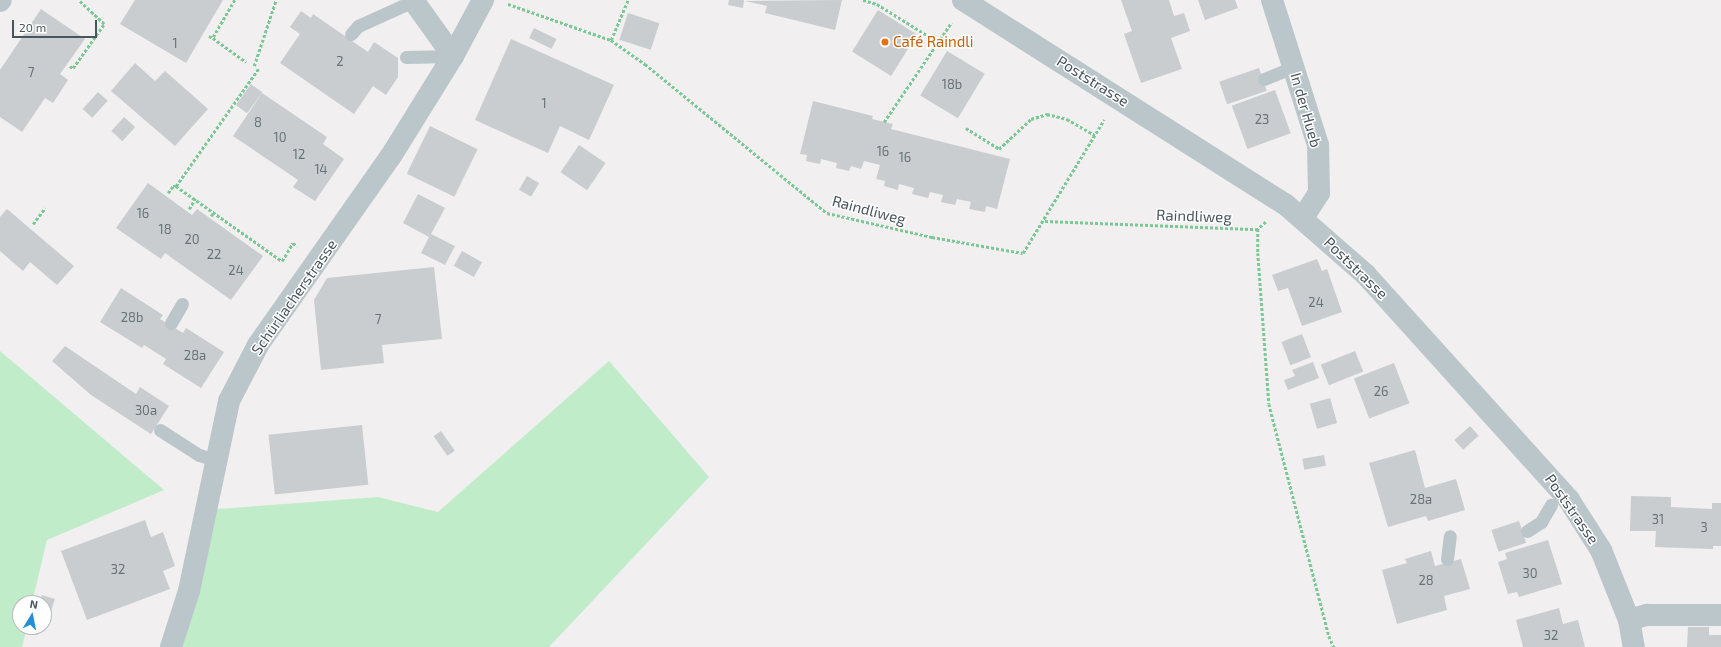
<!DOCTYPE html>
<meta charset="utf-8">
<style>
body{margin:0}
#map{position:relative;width:1721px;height:647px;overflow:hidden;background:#f1efef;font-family:"Exo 2",sans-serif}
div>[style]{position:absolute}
.green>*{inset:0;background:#c0ecca}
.building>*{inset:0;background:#c9cdd0;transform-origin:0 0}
.path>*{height:2.5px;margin-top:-1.25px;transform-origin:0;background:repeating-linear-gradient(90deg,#7ac895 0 3px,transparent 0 5px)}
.service>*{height:13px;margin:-6.5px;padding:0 6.5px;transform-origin:6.5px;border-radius:6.5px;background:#bbc6cb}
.minor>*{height:22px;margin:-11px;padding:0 11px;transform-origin:11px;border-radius:11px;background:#bbc6cb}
.tertiary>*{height:22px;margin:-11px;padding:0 11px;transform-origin:11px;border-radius:11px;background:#bbc6cb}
.dots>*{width:11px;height:11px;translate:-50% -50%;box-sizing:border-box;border:2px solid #fff;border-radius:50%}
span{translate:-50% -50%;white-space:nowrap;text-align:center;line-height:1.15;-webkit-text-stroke:3px #fff;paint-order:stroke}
.number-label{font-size:13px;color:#687378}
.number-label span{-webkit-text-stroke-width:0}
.food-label{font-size:15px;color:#c56008}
.left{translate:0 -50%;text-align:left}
.street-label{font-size:15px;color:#48555b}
.north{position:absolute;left:12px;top:595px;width:40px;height:40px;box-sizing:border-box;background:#fff;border:1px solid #b6bbbd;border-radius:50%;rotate:10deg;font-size:11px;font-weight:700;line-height:16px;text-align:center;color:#48555b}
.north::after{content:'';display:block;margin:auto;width:14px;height:18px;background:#248fd6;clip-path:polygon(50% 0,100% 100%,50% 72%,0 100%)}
.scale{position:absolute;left:12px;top:20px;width:85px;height:18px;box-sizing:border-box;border:2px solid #48555b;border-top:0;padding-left:5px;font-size:12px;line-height:14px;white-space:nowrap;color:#48555b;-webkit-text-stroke:3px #fff;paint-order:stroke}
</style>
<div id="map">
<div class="green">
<i style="clip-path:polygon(0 351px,164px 490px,47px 540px,32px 603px,20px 603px,20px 627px,27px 627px,22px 647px,0 647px)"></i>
<i style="clip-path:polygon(609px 361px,709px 477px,549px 647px,171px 647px,205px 510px,378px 497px,438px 512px)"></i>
</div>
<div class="building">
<i style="clip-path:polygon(135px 0,223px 0,186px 63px,120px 24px)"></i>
<i style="clip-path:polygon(729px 0,744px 0,743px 8px,728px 5px)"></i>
<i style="clip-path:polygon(842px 0,835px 30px,765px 13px,767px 6px,745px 1px)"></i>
<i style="clip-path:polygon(1121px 0,1169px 0,1174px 16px,1184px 13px,1190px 31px,1171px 38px,1182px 69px,1141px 83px,1124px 34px,1132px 31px)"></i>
<i style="clip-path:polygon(1198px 0,1235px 0,1238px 8px,1205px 20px)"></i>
<i style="clip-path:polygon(41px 9px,85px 39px,60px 74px,68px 80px,53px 103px,45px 98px,22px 132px,0 117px,0 70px)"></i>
<i style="left:878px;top:10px;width:46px;height:49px;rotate:32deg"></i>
<i style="clip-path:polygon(301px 11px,311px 18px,313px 14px,368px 52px,374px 42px,398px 58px,398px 77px,386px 95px,373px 86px,354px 114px,280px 63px,300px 34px,290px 27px)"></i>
<i style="left:628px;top:13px;width:33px;height:28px;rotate:18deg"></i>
<i style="left:534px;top:28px;width:25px;height:11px;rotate:26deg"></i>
<i style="clip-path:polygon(511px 39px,614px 85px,589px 140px,560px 126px,548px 153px,475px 120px)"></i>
<i style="left:947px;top:51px;width:44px;height:52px;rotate:31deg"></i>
<i style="clip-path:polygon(135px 63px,155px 81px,165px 71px,208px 109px,175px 146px,111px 91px)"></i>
<i style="left:1259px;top:68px;width:24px;height:42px;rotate:71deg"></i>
<i style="left:251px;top:84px;width:14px;height:26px;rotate:36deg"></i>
<i style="left:1275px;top:90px;width:46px;height:46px;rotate:70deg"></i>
<i style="left:98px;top:92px;width:13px;height:23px;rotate:42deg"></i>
<i style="clip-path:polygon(262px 93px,327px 137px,323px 144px,344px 159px,315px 201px,293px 187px,298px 180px,233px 136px)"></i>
<i style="clip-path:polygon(813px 101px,873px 116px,872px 119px,893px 124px,891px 129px,1010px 159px,997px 209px,986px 206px,985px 212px,969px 209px,971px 202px,957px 199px,955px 205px,941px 202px,943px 195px,930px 192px,928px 198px,912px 194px,914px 188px,899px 184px,898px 190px,884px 186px,885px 181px,876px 179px,880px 165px,864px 161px,861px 169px,851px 166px,849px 171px,836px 168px,837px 163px,821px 159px,820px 164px,806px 161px,807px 155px,800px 154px)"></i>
<i style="left:124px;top:117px;width:15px;height:19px;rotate:42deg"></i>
<i style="left:430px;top:126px;width:53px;height:53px;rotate:26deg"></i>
<i style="left:579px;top:145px;width:32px;height:33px;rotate:34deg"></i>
<i style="left:527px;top:176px;width:14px;height:16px;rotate:30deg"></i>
<i style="clip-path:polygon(148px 183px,192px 215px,197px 209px,263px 256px,231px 300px,165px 253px,161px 259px,116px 228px)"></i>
<i style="clip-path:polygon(418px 194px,445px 208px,431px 234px,455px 246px,445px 265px,421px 253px,429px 237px,403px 223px)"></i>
<i style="clip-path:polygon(7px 209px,74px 266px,57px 285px,30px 262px,23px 271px,0 251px,0 217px)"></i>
<i style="left:462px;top:251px;width:23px;height:17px;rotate:29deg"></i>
<i style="clip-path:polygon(1317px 259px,1322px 271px,1327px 269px,1342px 312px,1302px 326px,1288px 288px,1278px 291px,1272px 275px)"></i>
<i style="clip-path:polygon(434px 267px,442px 339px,382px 345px,384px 363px,321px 370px,314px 300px,327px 278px)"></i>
<i style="clip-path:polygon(121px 288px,163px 315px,160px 319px,183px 333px,186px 328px,224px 352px,201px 388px,163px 364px,166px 359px,144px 345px,142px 348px,100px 322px)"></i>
<i style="left:1302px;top:334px;width:25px;height:22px;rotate:69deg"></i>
<i style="clip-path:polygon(65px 346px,136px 394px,140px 387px,169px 406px,151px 434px,91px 395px,52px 361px)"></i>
<i style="left:1355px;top:351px;width:22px;height:37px;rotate:68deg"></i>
<i style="clip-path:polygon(1313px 362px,1319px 378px,1288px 390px,1284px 380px,1295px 376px,1292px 370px)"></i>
<i style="left:1394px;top:363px;width:43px;height:43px;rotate:69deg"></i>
<i style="left:1330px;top:398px;width:26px;height:21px;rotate:74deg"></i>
<i style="left:362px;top:425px;width:60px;height:94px;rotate:84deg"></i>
<i style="left:1470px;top:426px;width:13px;height:21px;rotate:48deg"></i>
<i style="left:441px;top:431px;width:24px;height:9px;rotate:55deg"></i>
<i style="clip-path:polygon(1415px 450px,1425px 488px,1456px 479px,1465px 510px,1428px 521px,1426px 516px,1388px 527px,1369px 463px)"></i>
<i style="left:1324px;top:455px;width:11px;height:22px;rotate:80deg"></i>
<i style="clip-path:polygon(1631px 496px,1671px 497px,1671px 507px,1712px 509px,1712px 503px,1721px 503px,1721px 546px,1713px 546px,1713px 549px,1655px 547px,1656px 531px,1630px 531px)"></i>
<i style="clip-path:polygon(145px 520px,151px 537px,163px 532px,175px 566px,163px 571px,170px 589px,87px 620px,61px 551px)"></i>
<i style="left:1519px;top:521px;width:23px;height:29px;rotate:72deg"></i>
<i style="clip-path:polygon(1548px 540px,1562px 584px,1519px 597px,1517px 592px,1508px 594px,1498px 562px,1507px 559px,1505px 553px)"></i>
<i style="clip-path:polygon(1431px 551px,1435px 566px,1461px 559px,1470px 589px,1444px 596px,1447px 610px,1397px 624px,1382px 570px,1407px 563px,1405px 559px)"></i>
<i style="clip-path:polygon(42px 595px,55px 599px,48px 620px,44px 619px,44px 603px,40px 603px)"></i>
<i style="clip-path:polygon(1559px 608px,1563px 624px,1578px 620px,1585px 647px,1523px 647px,1516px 620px)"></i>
<i style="clip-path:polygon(1688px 627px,1709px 627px,1709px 635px,1721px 635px,1721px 647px,1687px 647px)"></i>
</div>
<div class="path">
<i style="left:235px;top:0;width:44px;rotate:120.1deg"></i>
<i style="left:213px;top:38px;width:41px;rotate:36deg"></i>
<i style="left:863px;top:0;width:15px;rotate:16deg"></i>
<i style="left:877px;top:4px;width:72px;rotate:31.9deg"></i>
<i style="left:508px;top:4px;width:109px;rotate:19.3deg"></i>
<i style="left:611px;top:40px;width:42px;rotate:35.2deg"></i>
<i style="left:645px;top:64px;width:235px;rotate:39.3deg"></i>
<i style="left:827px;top:213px;width:108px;rotate:12.9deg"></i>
<i style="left:932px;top:237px;width:92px;rotate:10deg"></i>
<i style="left:1023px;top:253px;width:156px;rotate:-58.7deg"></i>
<i style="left:209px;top:36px;width:4px;rotate:27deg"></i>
<i style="left:611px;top:40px;width:43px;rotate:-67deg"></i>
<i style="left:70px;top:66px;width:4px;rotate:34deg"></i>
<i style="left:73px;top:68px;width:54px;rotate:-54.8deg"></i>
<i style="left:104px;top:24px;width:35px;rotate:-137deg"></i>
<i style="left:254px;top:66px;width:70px;rotate:-71.6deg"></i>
<i style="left:884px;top:122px;width:120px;rotate:-55.9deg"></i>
<i style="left:966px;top:128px;width:39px;rotate:32deg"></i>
<i style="left:999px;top:149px;width:44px;rotate:-43.2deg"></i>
<i style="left:1031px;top:119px;width:17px;rotate:-17deg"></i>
<i style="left:1047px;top:114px;width:21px;rotate:14deg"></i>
<i style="left:1067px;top:119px;width:32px;rotate:30deg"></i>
<i style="left:176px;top:186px;width:130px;rotate:35.3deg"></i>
<i style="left:282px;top:261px;width:21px;rotate:-59deg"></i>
<i style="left:293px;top:243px;width:5px;rotate:37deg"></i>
<i style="left:168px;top:193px;width:9px;rotate:-54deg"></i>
<i style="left:173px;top:186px;width:3px"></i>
<i style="left:176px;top:186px;width:144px;rotate:-54.9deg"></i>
<i style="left:189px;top:209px;width:12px;rotate:-59deg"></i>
<i style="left:211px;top:216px;width:5px;rotate:-53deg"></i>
<i style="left:1045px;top:221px;width:213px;rotate:2.2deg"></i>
<i style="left:1266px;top:222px;width:11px;rotate:139deg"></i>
<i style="left:1258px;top:229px;width:24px;rotate:90deg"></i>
<i style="left:1258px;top:253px;width:151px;rotate:85.8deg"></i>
<i style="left:1269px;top:404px;width:240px;rotate:75.5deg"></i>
<i style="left:1329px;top:636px;width:12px;rotate:66deg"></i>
<i style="left:33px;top:224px;width:20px;rotate:-53deg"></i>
</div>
<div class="service">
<i style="left:351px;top:34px;width:11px;rotate:-49deg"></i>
<i style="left:358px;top:26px;width:60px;rotate:-24.4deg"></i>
<i style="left:406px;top:57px;width:47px;rotate:-1.2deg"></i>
<i style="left:1264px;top:79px;width:32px;rotate:-22deg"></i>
<i style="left:171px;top:323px;width:22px;rotate:-60deg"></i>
<i style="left:160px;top:430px;width:46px;rotate:32.7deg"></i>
<i style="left:199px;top:455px;width:19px;rotate:16deg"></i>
<i style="left:1527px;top:531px;width:17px;rotate:-33deg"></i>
<i style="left:1541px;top:522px;width:20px;rotate:-60deg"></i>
<i style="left:1447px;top:559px;width:23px;rotate:-83deg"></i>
</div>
<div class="minor">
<i style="left:413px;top:0;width:69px;rotate:54.5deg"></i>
<i style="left:1272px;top:0;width:152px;rotate:72.4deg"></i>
<i style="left:1318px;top:145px;width:48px;rotate:88.8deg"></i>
<i style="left:1319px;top:193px;width:30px;rotate:123deg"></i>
<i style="left:1629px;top:620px;width:19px;rotate:-16deg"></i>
<i style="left:1647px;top:615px;width:74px"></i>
</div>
<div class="tertiary">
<i style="left:963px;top:0;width:381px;rotate:32.4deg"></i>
<i style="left:1285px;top:204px;width:108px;rotate:41.2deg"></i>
<i style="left:1366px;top:275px;width:303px;rotate:47.9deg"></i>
<i style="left:1569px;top:500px;width:59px;rotate:57.4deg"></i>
<i style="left:1601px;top:550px;width:75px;rotate:68.2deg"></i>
<i style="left:1629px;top:620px;width:27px;rotate:80deg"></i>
<i style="left:0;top:1px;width:1px;rotate:-45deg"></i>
<i style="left:171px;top:647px;width:59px;rotate:-72.2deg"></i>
<i style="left:189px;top:591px;width:194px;rotate:-78.1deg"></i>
<i style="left:229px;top:401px;width:63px;rotate:-62.6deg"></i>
<i style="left:258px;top:345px;width:231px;rotate:-54.9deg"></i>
<i style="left:391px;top:156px;width:118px;rotate:-58.2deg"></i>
<i style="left:453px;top:56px;width:64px;rotate:-61.8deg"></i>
</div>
<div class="dots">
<i style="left:885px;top:42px;background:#e8710a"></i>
</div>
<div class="number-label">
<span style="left:175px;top:43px">1</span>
<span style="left:340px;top:61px">2</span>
<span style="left:31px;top:72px">7</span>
<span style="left:952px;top:84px">18b</span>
<span style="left:544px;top:103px">1</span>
<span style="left:1262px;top:119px">23</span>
<span style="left:258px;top:122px">8</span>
<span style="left:280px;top:137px">10</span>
<span style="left:883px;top:151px">16</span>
<span style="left:299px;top:154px">12</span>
<span style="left:905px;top:157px">16</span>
<span style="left:321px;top:169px">14</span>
<span style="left:143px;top:213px">16</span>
<span style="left:165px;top:229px">18</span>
<span style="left:192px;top:239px">20</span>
<span style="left:214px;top:254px">22</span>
<span style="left:236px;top:270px">24</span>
<span style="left:1316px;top:302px">24</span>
<span style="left:132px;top:317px">28b</span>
<span style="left:378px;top:319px">7</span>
<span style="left:195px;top:355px">28a</span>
<span style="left:1381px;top:391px">26</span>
<span style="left:146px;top:410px">30a</span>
<span style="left:1421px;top:499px">28a</span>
<span style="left:1658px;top:519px">31</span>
<span style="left:1704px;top:527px">3</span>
<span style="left:118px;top:569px">32</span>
<span style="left:1530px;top:573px">30</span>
<span style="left:1426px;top:580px">28</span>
<span style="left:1551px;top:635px">32</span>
</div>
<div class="food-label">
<span class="left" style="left:893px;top:42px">Café Raindli</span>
</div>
<div class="street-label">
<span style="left:1093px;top:81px;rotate:32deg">Poststrasse</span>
<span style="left:1306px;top:110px;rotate:74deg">In der Hueb</span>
<span style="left:869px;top:210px;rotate:15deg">Raindliweg</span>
<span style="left:1194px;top:216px;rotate:2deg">Raindliweg</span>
<span style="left:1356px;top:268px;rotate:44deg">Poststrasse</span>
<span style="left:294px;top:297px;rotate:-55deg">Schürliacherstrasse</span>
<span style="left:1572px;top:509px;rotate:55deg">Poststrasse</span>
</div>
<div class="north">N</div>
<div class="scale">20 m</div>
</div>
